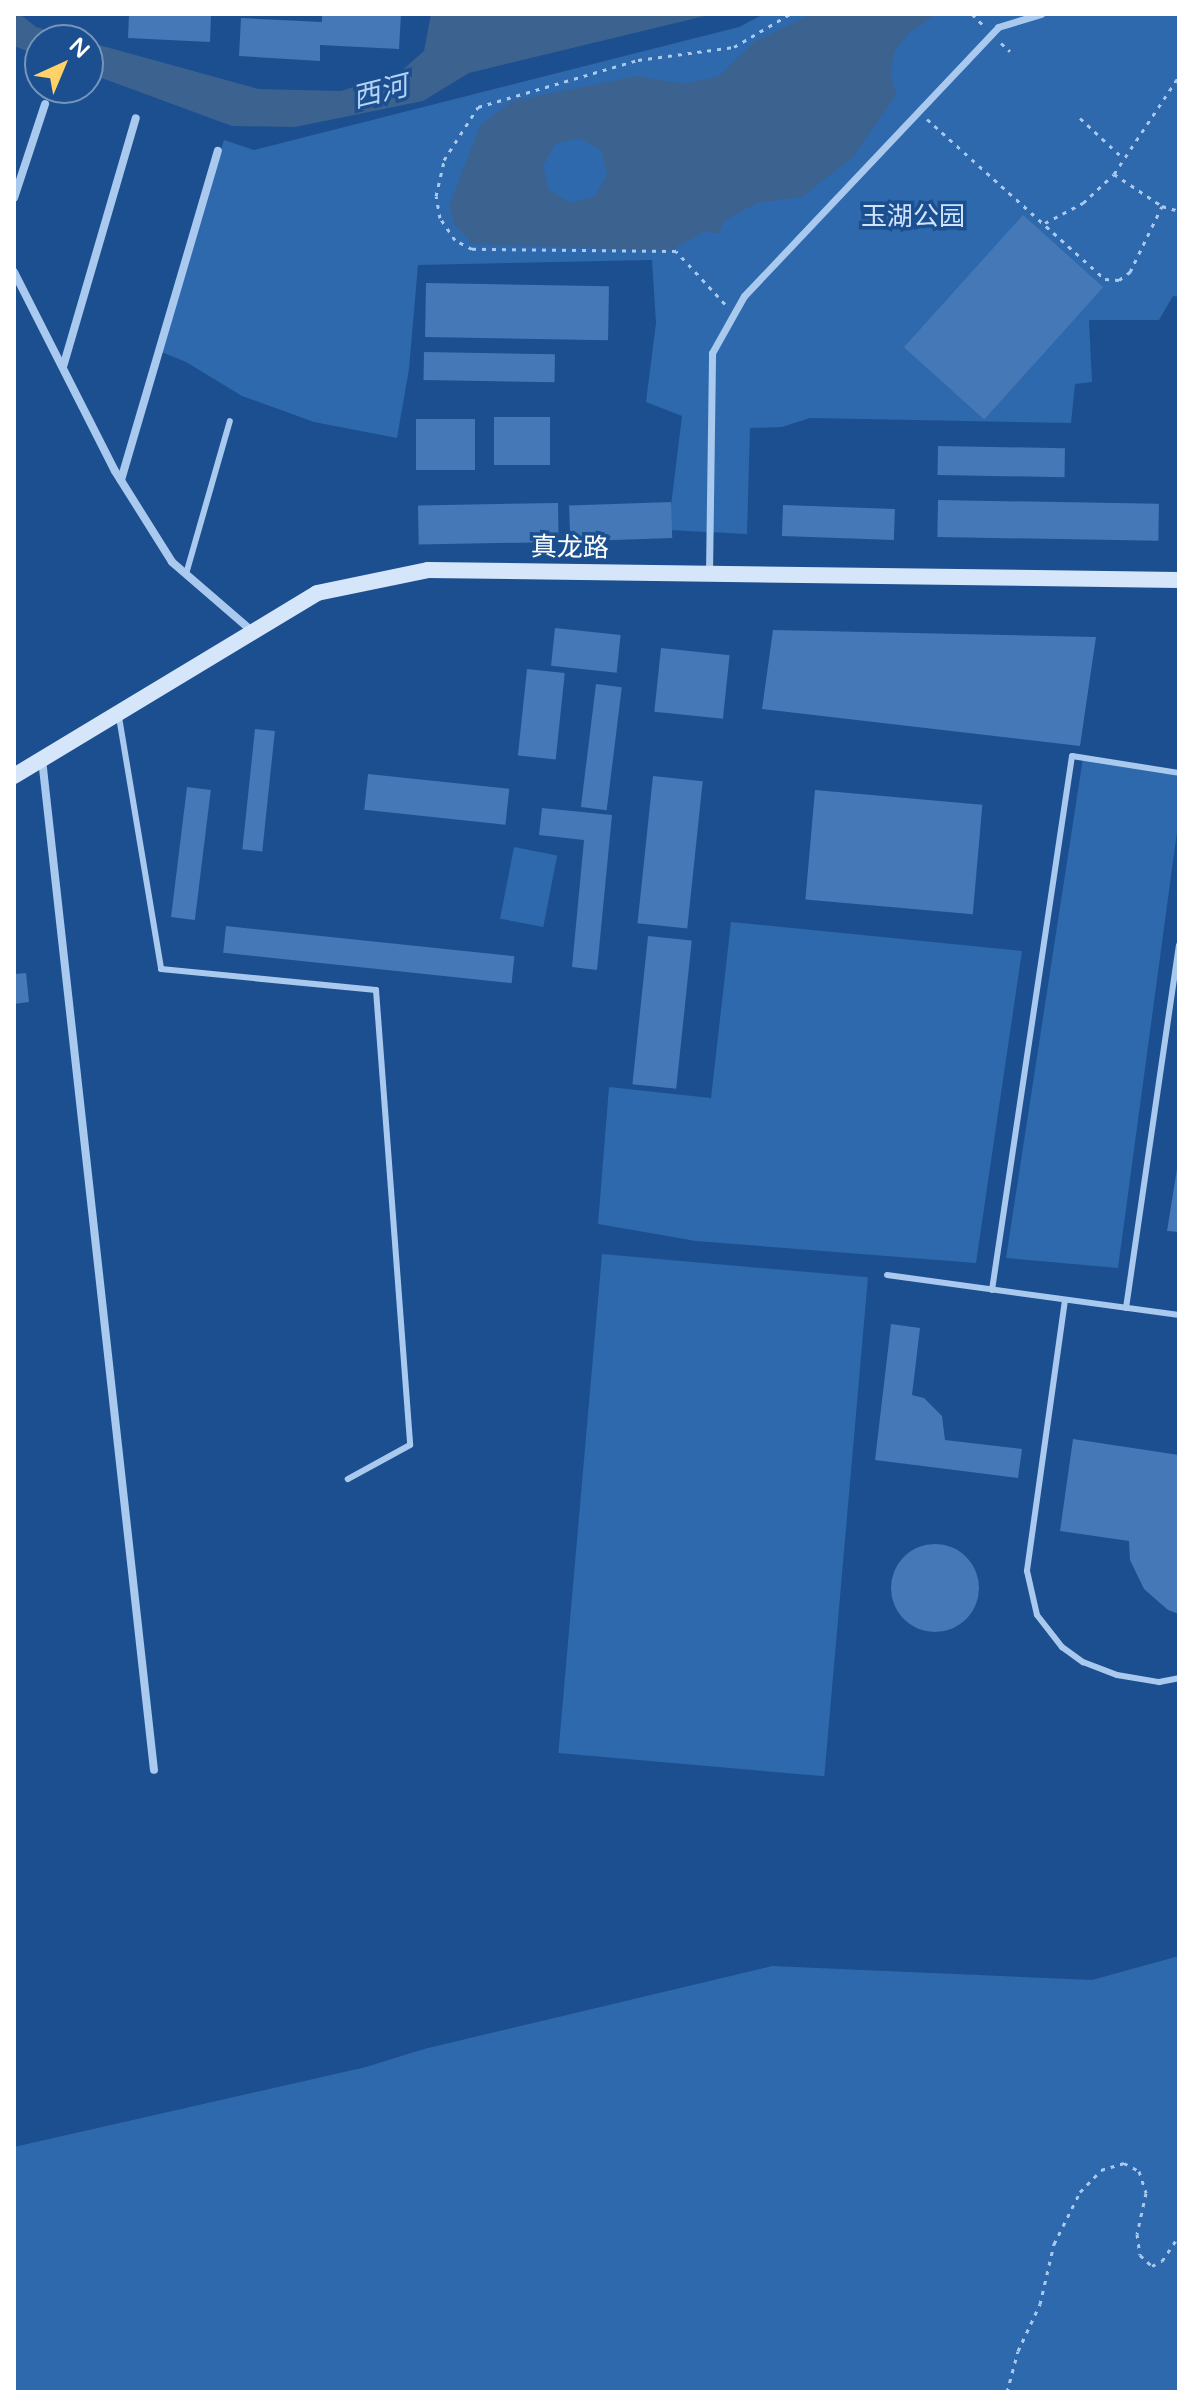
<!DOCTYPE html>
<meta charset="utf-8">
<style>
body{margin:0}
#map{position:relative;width:1193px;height:2406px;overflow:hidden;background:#1b4f8f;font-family:"Varela Round","Noto Sans SC",sans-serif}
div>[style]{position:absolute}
.green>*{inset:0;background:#2e69ad;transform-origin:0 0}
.water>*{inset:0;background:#3c6290}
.building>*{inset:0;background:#4478b7;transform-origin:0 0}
.round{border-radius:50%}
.path>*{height:3px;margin-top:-1.5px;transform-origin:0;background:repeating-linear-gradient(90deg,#a9c9ee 0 4px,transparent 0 10px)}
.service>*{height:6px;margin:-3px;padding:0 3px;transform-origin:3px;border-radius:3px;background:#a9c9ee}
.pedestrian>*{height:7px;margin:-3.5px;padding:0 3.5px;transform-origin:3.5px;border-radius:3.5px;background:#a9c9ee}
.minor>*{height:8px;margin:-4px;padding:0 4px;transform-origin:4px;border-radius:4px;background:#a9c9ee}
.secondary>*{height:16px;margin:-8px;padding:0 8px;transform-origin:8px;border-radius:8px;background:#d6e6fa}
span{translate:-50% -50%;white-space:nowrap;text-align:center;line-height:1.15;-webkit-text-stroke:7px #1b4f8f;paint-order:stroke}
.park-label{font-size:26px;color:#cfe3fa}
.street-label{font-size:26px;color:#fff}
.water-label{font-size:28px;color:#b5d3f5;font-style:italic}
.frame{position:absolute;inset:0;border:16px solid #fff;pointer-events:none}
.north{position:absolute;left:24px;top:24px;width:80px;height:80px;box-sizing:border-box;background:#1b4f8f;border:2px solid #7695bc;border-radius:50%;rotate:44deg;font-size:22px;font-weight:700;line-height:32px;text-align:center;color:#fff}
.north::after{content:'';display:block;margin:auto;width:28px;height:36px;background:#ffd166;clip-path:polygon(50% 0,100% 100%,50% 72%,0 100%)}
</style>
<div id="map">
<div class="green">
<i style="clip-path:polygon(764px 14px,1179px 14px,1179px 297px,1173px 296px,1159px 320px,1089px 320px,1092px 382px,1075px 384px,1071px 423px,810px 418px,782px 427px,750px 428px,747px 534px,668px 530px,682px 416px,646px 402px,656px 323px,652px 260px,418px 265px,409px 369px,397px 438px,314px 422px,242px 396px,186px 362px,159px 351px,224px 140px,254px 150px,739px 27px)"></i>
<i style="clip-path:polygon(1083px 758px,1179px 773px,1179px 817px,1118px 1268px,1006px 1258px)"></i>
<i style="left:514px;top:847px;width:44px;height:73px;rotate:11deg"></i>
<i style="clip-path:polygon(731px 922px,1022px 951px,976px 1263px,696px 1241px,598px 1224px,609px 1087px,711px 1098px)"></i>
<i style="left:602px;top:1254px;width:267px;height:501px;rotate:5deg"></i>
<i style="clip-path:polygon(1179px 1956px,1179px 2392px,14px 2392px,14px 2147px,366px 2067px,424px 2049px,772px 1966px,1092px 1980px)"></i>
</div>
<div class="water">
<i style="clip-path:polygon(14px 14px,20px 14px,36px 27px,82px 40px,40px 40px,40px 56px,14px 46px)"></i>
<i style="clip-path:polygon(431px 14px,713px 14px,469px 73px,423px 101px,295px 127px,232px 126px,88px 73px,88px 42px,259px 89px,341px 91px,399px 73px,424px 51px)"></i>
<i style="clip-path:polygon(evenodd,811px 14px,937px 14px,910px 32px,894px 52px,891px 78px,897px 94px,853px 157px,802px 197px,757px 203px,724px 221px,719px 233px,704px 232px,669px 251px,472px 244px,455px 225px,449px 206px,480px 126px,512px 101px,637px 76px,684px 84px,719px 76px,754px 42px,811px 14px,579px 138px,601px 150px,607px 174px,595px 196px,571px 203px,549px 190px,543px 166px,555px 144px,579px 138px)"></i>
</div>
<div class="building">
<i style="clip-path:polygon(129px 14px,211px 14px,210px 42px,128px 38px)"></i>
<i style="clip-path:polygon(322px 14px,401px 14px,399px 49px,320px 45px,320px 61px,239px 56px,241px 18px,322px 22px)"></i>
<i style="left:1023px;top:215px;width:108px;height:178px;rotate:42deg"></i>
<i style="left:426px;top:283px;width:183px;height:54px;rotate:1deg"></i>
<i style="left:424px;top:352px;width:131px;height:28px;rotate:1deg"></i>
<i style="left:494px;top:417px;width:56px;height:48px"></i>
<i style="left:416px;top:419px;width:59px;height:51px"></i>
<i style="left:938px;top:446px;width:127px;height:29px;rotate:1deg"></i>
<i style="left:938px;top:500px;width:221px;height:37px;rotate:1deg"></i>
<i style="left:671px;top:502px;width:36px;height:102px;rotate:88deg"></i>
<i style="left:558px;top:503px;width:39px;height:140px;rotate:89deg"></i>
<i style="left:783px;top:505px;width:112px;height:31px;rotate:2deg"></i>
<i style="left:555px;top:628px;width:66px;height:38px;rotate:6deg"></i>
<i style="clip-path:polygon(773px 630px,1096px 637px,1080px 746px,762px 709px)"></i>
<i style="left:661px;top:648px;width:69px;height:64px;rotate:6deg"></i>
<i style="left:527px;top:669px;width:38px;height:87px;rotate:6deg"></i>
<i style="left:596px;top:684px;width:26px;height:124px;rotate:7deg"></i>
<i style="left:255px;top:729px;width:20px;height:121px;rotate:6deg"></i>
<i style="left:368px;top:774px;width:142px;height:36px;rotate:6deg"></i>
<i style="left:653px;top:776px;width:50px;height:148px;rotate:6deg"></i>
<i style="left:187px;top:787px;width:24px;height:131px;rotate:7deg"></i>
<i style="left:815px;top:790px;width:168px;height:110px;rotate:5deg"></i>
<i style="clip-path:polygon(542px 808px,612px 815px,597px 970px,572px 967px,584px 840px,539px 835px)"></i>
<i style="left:226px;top:926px;width:290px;height:27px;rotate:6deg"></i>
<i style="left:648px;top:936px;width:44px;height:149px;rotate:6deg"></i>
<i style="clip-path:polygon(26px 973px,29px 1002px,14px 1004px,14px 974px)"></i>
<i style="clip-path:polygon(1177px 1169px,1179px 1169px,1179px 1232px,1167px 1231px)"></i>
<i style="clip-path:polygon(891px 1324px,920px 1328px,912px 1395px,924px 1398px,942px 1416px,945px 1440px,1022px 1449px,1018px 1478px,875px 1460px)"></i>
<i style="clip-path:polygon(1073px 1439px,1179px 1455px,1179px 1614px,1168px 1610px,1144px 1589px,1130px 1560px,1129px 1541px,1060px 1531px)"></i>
<i class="round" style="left:891px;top:1544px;width:88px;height:88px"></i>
</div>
<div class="path">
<i style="left:972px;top:14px;width:17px;rotate:45deg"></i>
<i style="left:1001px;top:43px;width:12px;rotate:42deg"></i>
<i style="left:1080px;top:118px;width:60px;rotate:43deg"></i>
<i style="left:927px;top:119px;width:239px;rotate:42deg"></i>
<i style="left:1105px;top:279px;width:14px;rotate:4deg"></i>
<i style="left:1119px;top:280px;width:14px;rotate:-36deg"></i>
<i style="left:1130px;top:272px;width:73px;rotate:-64.1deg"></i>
<i style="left:1114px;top:174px;width:58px;rotate:33.7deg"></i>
<i style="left:1162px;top:206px;width:18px;rotate:16deg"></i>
<i style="left:1045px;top:223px;width:43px;rotate:-27.8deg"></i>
<i style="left:1083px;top:203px;width:42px;rotate:-43.1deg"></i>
<i style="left:1114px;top:174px;width:118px;rotate:-56.4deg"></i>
<i style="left:725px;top:304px;width:72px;rotate:-132.8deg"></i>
<i style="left:676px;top:251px;width:204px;rotate:-179.4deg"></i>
<i style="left:472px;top:249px;width:19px;rotate:-152deg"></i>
<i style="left:455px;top:240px;width:27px;rotate:-124deg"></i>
<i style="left:440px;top:218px;width:22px;rotate:-100deg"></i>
<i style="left:436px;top:196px;width:37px;rotate:-77deg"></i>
<i style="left:444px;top:160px;width:63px;rotate:-57.3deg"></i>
<i style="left:478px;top:107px;width:167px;rotate:-16.4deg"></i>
<i style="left:638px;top:60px;width:97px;rotate:-7.7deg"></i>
<i style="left:734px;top:47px;width:65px;rotate:-30.5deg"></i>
<i style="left:1007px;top:2392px;width:42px;rotate:-75deg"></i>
<i style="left:1018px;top:2351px;width:52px;rotate:-64.9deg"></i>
<i style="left:1040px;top:2304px;width:62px;rotate:-76.9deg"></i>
<i style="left:1054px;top:2244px;width:58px;rotate:-63.4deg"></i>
<i style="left:1080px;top:2192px;width:30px;rotate:-46deg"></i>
<i style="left:1101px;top:2170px;width:24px;rotate:-17deg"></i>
<i style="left:1124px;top:2163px;width:17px;rotate:28deg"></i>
<i style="left:1139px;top:2171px;width:23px;rotate:72deg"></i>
<i style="left:1146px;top:2193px;width:42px;rotate:102.4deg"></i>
<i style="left:1137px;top:2234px;width:21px;rotate:82deg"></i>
<i style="left:1140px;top:2255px;width:16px;rotate:43deg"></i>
<i style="left:1152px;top:2266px;width:11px;rotate:-27deg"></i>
<i style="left:1162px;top:2261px;width:30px;rotate:-56deg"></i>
</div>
<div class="service">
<i style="left:186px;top:574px;width:159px;rotate:-74deg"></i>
<i style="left:119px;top:717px;width:255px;rotate:80.5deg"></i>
<i style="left:161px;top:969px;width:216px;rotate:5.6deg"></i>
<i style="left:376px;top:990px;width:456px;rotate:85.7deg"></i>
<i style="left:410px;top:1445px;width:71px;rotate:151.3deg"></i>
<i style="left:887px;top:1275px;width:295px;rotate:7.8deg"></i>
<i style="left:992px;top:1290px;width:540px;rotate:-81.48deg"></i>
<i style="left:1072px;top:756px;width:108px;rotate:9deg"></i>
<i style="left:1065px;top:1300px;width:274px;rotate:98deg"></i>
<i style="left:1027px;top:1571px;width:45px;rotate:77.2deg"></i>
<i style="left:1037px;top:1615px;width:41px;rotate:52deg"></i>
<i style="left:1062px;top:1647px;width:26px;rotate:36deg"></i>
<i style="left:1083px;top:1662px;width:36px;rotate:21deg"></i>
<i style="left:1117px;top:1675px;width:43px;rotate:9.5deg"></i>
<i style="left:1159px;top:1682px;width:20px;rotate:-11deg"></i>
<i style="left:1126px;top:1308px;width:367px;rotate:-81.7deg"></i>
</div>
<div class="pedestrian">
<i style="left:709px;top:573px;width:220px;rotate:-89.2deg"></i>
<i style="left:712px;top:353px;width:65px;rotate:-60.7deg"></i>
<i style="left:744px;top:296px;width:370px;rotate:-46.6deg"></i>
<i style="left:998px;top:27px;width:45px;rotate:-16.8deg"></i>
</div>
<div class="minor">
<i style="left:14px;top:198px;width:99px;rotate:-71.7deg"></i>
<i style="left:14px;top:272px;width:223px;rotate:63.1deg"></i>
<i style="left:115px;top:471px;width:107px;rotate:57.9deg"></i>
<i style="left:172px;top:562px;width:106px;rotate:40.8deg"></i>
<i style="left:63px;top:367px;width:259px;rotate:-73.7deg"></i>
<i style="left:121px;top:480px;width:343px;rotate:-73.6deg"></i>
<i style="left:42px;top:759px;width:1017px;rotate:83.68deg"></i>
</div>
<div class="secondary">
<i style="left:14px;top:776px;width:354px;rotate:-31.1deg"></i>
<i style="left:317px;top:593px;width:113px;rotate:-11.7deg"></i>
<i style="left:428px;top:570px;width:751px;rotate:0.76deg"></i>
</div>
<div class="park-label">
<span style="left:913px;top:217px">玉湖公园</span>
</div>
<div class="street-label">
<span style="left:570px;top:548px;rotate:1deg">真龙路</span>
</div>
<div class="water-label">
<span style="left:380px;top:92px;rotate:-14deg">西河</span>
</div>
<div class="frame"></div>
<div class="north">N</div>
</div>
